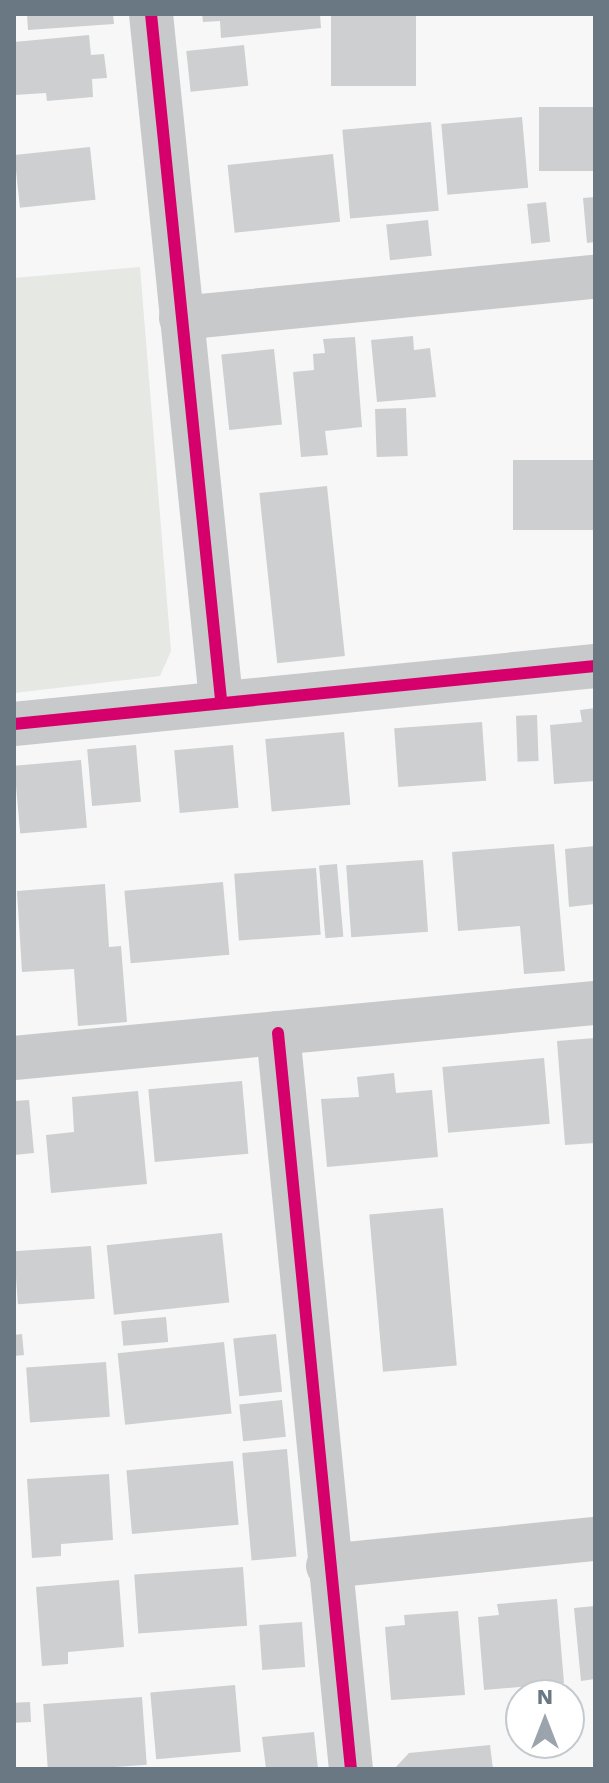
<!DOCTYPE html>
<style>
body{margin:0}
#map{position:relative;width:609px;height:1783px;overflow:hidden;background:#f7f7f7;font-family:"Work Sans",sans-serif}
div>[style]{position:absolute}
.green>*{inset:0;background:#e6e8e4}
.building>*{inset:0;background:#cecfd0;transform-origin:0 0}
.street>*{height:44px;margin:-22px;padding:0 22px;transform-origin:22px;border-radius:22px;background:#c8c9ca}
.cycleway>*{height:12px;margin:-6px;padding:0 6px;transform-origin:6px;border-radius:6px;background:#d6006c}
span{translate:-50% -50%;white-space:nowrap;text-align:center;line-height:1.15;-webkit-text-stroke:8px #fff;paint-order:stroke}
.frame{position:absolute;inset:0;border:16px solid #6a7884;pointer-events:none}
.north{position:absolute;left:505px;top:1679px;width:80px;height:80px;box-sizing:border-box;background:#fff;border:2px solid #c3c9ce;border-radius:50%;rotate:0deg;font-size:22px;font-weight:700;line-height:32px;text-align:center;color:#6a7884}
.north::after{content:'';display:block;margin:auto;width:28px;height:36px;background:#9ba4ac;clip-path:polygon(50% 0,100% 100%,50% 72%,0 100%)}
</style>
<div id="map">
<div class="green">
<i style="clip-path:polygon(140px 267px,171px 651px,160px 676px,14px 693px,14px 278px)"></i>
</div>
<div class="building">
<i style="clip-path:polygon(27px 14px,113px 14px,114px 24px,28px 30px)"></i>
<i style="clip-path:polygon(202px 14px,320px 14px,321px 28px,221px 38px,220px 21px,203px 22px)"></i>
<i style="left:331px;top:14px;width:85px;height:72px"></i>
<i style="clip-path:polygon(89px 35px,91px 55px,104px 54px,107px 78px,92px 79px,93px 97px,47px 101px,46px 93px,14px 95px,14px 42px)"></i>
<i style="left:244px;top:45px;width:41px;height:58px;rotate:84deg"></i>
<i style="left:595px;top:107px;width:64px;height:56px;rotate:90deg"></i>
<i style="left:522px;top:117px;width:71px;height:81px;rotate:85deg"></i>
<i style="left:431px;top:122px;width:89px;height:89px;rotate:85deg"></i>
<i style="left:90px;top:147px;width:53px;height:76px;rotate:84deg"></i>
<i style="left:333px;top:154px;width:68px;height:106px;rotate:84deg"></i>
<i style="clip-path:polygon(595px 197px,595px 242px,587px 243px,583px 198px)"></i>
<i style="left:546px;top:202px;width:40px;height:19px;rotate:84deg"></i>
<i style="left:428px;top:220px;width:36px;height:42px;rotate:84deg"></i>
<i style="clip-path:polygon(413px 336px,414px 350px,430px 348px,436px 397px,377px 402px,371px 340px)"></i>
<i style="clip-path:polygon(355px 337px,362px 427px,325px 431px,328px 455px,301px 457px,293px 372px,314px 370px,313px 354px,325px 353px,323px 339px)"></i>
<i style="left:274px;top:349px;width:76px;height:53px;rotate:84deg"></i>
<i style="left:406px;top:408px;width:48px;height:31px;rotate:88deg"></i>
<i style="left:595px;top:460px;width:70px;height:82px;rotate:90deg"></i>
<i style="left:327px;top:486px;width:171px;height:68px;rotate:84deg"></i>
<i style="clip-path:polygon(595px 708px,595px 781px,554px 784px,550px 725px,582px 722px,580px 710px)"></i>
<i style="left:537px;top:715px;width:46px;height:21px;rotate:88deg"></i>
<i style="left:482px;top:722px;width:59px;height:88px;rotate:86deg"></i>
<i style="left:344px;top:732px;width:73px;height:79px;rotate:85deg"></i>
<i style="left:136px;top:745px;width:57px;height:49px;rotate:85deg"></i>
<i style="left:233px;top:745px;width:63px;height:59px;rotate:85deg"></i>
<i style="left:81px;top:760px;width:68px;height:67px;rotate:85deg"></i>
<i style="clip-path:polygon(554px 844px,565px 971px,524px 974px,520px 926px,458px 931px,452px 852px)"></i>
<i style="clip-path:polygon(595px 846px,595px 904px,569px 907px,565px 849px)"></i>
<i style="left:423px;top:860px;width:72px;height:77px;rotate:86deg"></i>
<i style="left:337px;top:864px;width:73px;height:18px;rotate:85deg"></i>
<i style="left:316px;top:868px;width:67px;height:82px;rotate:86deg"></i>
<i style="left:223px;top:882px;width:73px;height:99px;rotate:85deg"></i>
<i style="clip-path:polygon(105px 884px,109px 947px,121px 946px,127px 1022px,78px 1026px,74px 969px,22px 972px,17px 891px)"></i>
<i style="clip-path:polygon(595px 1038px,595px 1143px,565px 1145px,557px 1041px)"></i>
<i style="left:544px;top:1058px;width:66px;height:102px;rotate:85deg"></i>
<i style="clip-path:polygon(394px 1073px,396px 1093px,432px 1090px,438px 1157px,327px 1167px,321px 1099px,359px 1097px,357px 1077px)"></i>
<i style="left:242px;top:1081px;width:73px;height:94px;rotate:85deg"></i>
<i style="clip-path:polygon(138px 1091px,147px 1184px,51px 1193px,46px 1135px,74px 1132px,72px 1097px)"></i>
<i style="clip-path:polygon(29px 1100px,34px 1153px,14px 1155px,14px 1101px)"></i>
<i style="left:443px;top:1208px;width:158px;height:74px;rotate:85deg"></i>
<i style="left:222px;top:1233px;width:70px;height:116px;rotate:84deg"></i>
<i style="left:91px;top:1246px;width:53px;height:77px;rotate:86deg"></i>
<i style="left:166px;top:1317px;width:25px;height:45px;rotate:85deg"></i>
<i style="clip-path:polygon(22px 1334px,24px 1355px,14px 1356px,14px 1335px)"></i>
<i style="left:276px;top:1334px;width:58px;height:43px;rotate:84deg"></i>
<i style="left:224px;top:1342px;width:72px;height:107px;rotate:84deg"></i>
<i style="left:106px;top:1362px;width:55px;height:80px;rotate:86deg"></i>
<i style="left:282px;top:1400px;width:37px;height:43px;rotate:84deg"></i>
<i style="left:287px;top:1449px;width:108px;height:45px;rotate:85deg"></i>
<i style="left:233px;top:1461px;width:64px;height:107px;rotate:85deg"></i>
<i style="clip-path:polygon(109px 1474px,113px 1540px,61px 1544px,61px 1556px,32px 1558px,27px 1479px)"></i>
<i style="left:243px;top:1567px;width:59px;height:109px;rotate:86deg"></i>
<i style="clip-path:polygon(119px 1580px,124px 1647px,68px 1652px,68px 1664px,42px 1666px,36px 1587px)"></i>
<i style="clip-path:polygon(557px 1599px,564px 1683px,484px 1690px,478px 1617px,499px 1615px,497px 1604px)"></i>
<i style="clip-path:polygon(595px 1606px,595px 1679px,581px 1681px,574px 1608px)"></i>
<i style="clip-path:polygon(458px 1611px,465px 1695px,391px 1700px,385px 1627px,405px 1625px,404px 1615px)"></i>
<i style="left:302px;top:1622px;width:45px;height:43px;rotate:86deg"></i>
<i style="left:235px;top:1685px;width:67px;height:85px;rotate:85deg"></i>
<i style="left:142px;top:1697px;width:68px;height:99px;rotate:86deg"></i>
<i style="left:30px;top:1702px;width:20px;height:16px;rotate:87deg"></i>
<i style="clip-path:polygon(314px 1732px,318px 1769px,266px 1769px,262px 1737px)"></i>
<i style="clip-path:polygon(490px 1745px,493px 1769px,394px 1769px,409px 1753px)"></i>
</div>
<div class="street">
<i style="left:151px;top:14px;width:690px;rotate:84.17deg"></i>
<i style="left:181px;top:318px;width:416px;rotate:-5.7deg"></i>
<i style="left:14px;top:724px;width:584px;rotate:-5.7deg"></i>
<i style="left:278px;top:1033px;width:740px;rotate:84.34deg"></i>
<i style="left:14px;top:1058px;width:584px;rotate:-5.41deg"></i>
<i style="left:328px;top:1566px;width:268px;rotate:-5.8deg"></i>
</div>
<div class="cycleway">
<i style="left:151px;top:14px;width:690px;rotate:84.17deg"></i>
<i style="left:14px;top:724px;width:584px;rotate:-5.7deg"></i>
<i style="left:278px;top:1033px;width:740px;rotate:84.34deg"></i>
</div>
<div class="frame"></div>
<div class="north">N</div>
</div>
